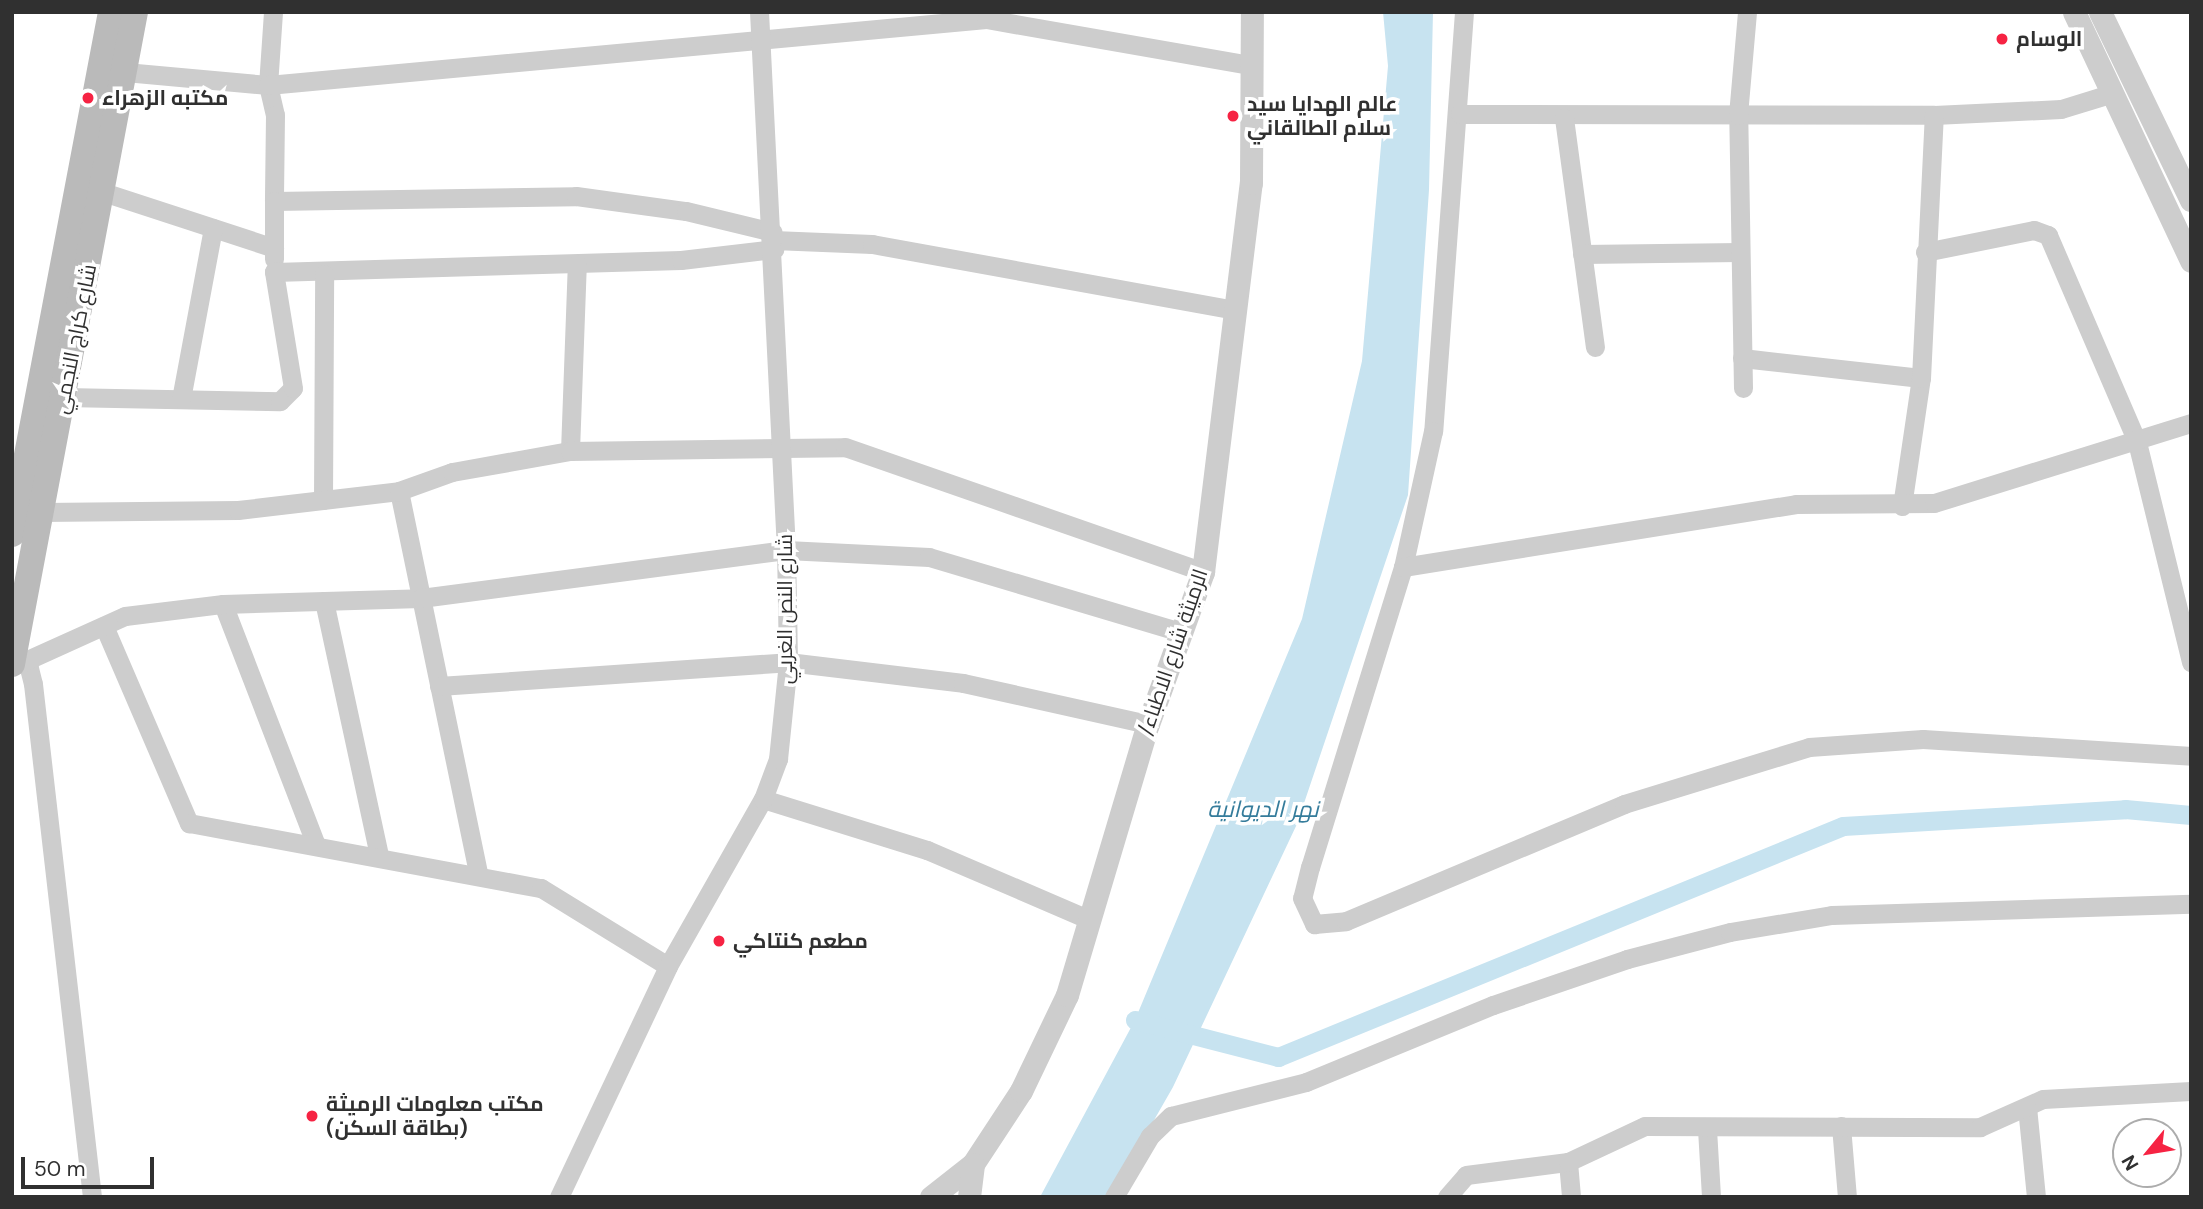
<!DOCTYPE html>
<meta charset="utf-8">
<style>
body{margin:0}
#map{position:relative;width:2203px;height:1209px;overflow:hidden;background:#fff;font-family:"DM Sans",Cairo,sans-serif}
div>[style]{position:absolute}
.water>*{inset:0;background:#c7e3f0}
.canal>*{height:19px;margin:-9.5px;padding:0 9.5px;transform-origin:9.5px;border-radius:9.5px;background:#c7e3f0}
.minor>*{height:19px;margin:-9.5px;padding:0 9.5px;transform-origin:9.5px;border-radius:9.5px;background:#cdcdcd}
.tertiary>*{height:23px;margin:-11.5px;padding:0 11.5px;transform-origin:11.5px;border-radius:11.5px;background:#cdcdcd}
.secondary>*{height:26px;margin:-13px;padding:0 13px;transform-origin:13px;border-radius:13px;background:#bababa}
.dots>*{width:19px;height:19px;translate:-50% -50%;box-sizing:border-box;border:4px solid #fff;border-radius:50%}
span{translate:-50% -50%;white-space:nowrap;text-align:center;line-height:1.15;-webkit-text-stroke:7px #fff;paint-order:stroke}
.poi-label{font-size:21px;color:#303030;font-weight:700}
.left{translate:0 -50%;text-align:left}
.street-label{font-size:21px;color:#303030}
.water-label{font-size:23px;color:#357c9b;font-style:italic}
.frame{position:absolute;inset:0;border:14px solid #303030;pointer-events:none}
.north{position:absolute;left:2112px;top:1118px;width:70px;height:70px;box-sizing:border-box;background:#fff;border:2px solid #acacac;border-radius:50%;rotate:240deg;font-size:19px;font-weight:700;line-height:28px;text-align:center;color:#303030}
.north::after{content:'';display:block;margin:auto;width:24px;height:32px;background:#f62343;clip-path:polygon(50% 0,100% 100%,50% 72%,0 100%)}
.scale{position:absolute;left:21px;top:1157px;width:133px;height:32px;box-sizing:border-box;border:4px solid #303030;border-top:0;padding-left:9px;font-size:21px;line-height:24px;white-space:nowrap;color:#303030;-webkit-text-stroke:5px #fff;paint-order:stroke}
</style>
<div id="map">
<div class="water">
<i style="clip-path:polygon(1383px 12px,1433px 12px,1429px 190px,1408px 495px,1297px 824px,1173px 1087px,1110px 1197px,1040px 1197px,1135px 1020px,1302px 619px,1362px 361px,1388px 66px)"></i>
</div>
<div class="canal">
<i style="left:1135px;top:1020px;width:148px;rotate:14.5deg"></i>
<i style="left:1278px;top:1057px;width:610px;rotate:-22.24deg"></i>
<i style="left:1843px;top:826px;width:283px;rotate:-3.4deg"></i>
<i style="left:2125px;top:809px;width:66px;rotate:5.2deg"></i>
</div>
<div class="minor">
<i style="left:273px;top:12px;width:73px;rotate:93.9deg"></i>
<i style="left:268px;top:85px;width:31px;rotate:77deg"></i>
<i style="left:275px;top:115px;width:86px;rotate:90.7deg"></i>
<i style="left:274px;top:201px;width:302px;rotate:-0.9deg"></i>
<i style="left:576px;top:196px;width:111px;rotate:7.8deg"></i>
<i style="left:686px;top:211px;width:89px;rotate:13.6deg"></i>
<i style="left:1464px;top:12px;width:420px;rotate:94.2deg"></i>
<i style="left:1433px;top:431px;width:139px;rotate:102.4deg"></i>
<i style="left:1403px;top:567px;width:314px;rotate:107.2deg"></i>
<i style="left:1310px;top:867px;width:32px;rotate:104deg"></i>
<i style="left:1302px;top:898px;width:29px;rotate:65deg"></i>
<i style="left:1314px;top:924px;width:32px;rotate:-5deg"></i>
<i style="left:1346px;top:921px;width:302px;rotate:-22.8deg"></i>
<i style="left:1624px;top:804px;width:194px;rotate:-17.1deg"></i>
<i style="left:1809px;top:747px;width:114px;rotate:-4deg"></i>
<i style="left:1923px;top:739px;width:269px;rotate:3.6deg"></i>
<i style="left:125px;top:72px;width:144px;rotate:5.2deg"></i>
<i style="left:268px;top:85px;width:721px;rotate:-5.25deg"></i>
<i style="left:986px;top:19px;width:267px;rotate:9.9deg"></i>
<i style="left:1460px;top:114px;width:474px;rotate:0.1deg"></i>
<i style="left:1934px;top:115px;width:127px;rotate:-2.7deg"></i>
<i style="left:2061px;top:109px;width:54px;rotate:-17.1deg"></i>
<i style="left:1564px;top:118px;width:231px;rotate:82.3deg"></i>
<i style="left:103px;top:192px;width:180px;rotate:18.1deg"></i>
<i style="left:773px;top:240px;width:99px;rotate:2.3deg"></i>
<i style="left:872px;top:244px;width:369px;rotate:10.3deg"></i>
<i style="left:1925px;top:252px;width:111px;rotate:-11.4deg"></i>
<i style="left:2034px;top:230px;width:15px;rotate:20deg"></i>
<i style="left:2048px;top:235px;width:225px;rotate:66.7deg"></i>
<i style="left:2137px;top:442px;width:227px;rotate:76.2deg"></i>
<i style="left:1582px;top:254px;width:158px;rotate:-0.7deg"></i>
<i style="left:274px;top:259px;width:58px;rotate:-90deg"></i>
<i style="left:1742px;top:358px;width:180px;rotate:6.4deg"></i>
<i style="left:1743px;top:388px;width:273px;rotate:-91deg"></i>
<i style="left:1738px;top:115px;width:103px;rotate:-85deg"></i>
<i style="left:64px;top:397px;width:216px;rotate:1.1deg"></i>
<i style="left:280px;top:401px;width:18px;rotate:-45deg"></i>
<i style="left:293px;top:388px;width:118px;rotate:-99.3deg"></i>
<i style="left:274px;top:272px;width:407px;rotate:-1.7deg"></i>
<i style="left:681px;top:260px;width:94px;rotate:-6.7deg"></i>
<i style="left:181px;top:399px;width:174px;rotate:-79.4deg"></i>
<i style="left:570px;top:451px;width:187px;rotate:-87.9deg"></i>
<i style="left:399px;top:491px;width:390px;rotate:78.3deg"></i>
<i style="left:323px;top:500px;width:226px;rotate:-89.7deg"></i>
<i style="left:1902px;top:506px;width:129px;rotate:-81.6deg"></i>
<i style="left:1921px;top:378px;width:263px;rotate:-87.2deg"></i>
<i style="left:42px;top:512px;width:196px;rotate:-0.6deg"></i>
<i style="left:238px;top:510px;width:162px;rotate:-6.7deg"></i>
<i style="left:399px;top:491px;width:56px;rotate:-19.7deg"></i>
<i style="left:452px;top:472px;width:120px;rotate:-10.1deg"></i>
<i style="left:570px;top:451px;width:275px;rotate:-0.8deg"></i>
<i style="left:845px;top:447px;width:379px;rotate:19.2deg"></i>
<i style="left:1403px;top:567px;width:398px;rotate:-9.1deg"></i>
<i style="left:1796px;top:504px;width:138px;rotate:-0.4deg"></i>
<i style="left:1934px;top:503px;width:269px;rotate:-17.3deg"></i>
<i style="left:324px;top:601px;width:260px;rotate:77.8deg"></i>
<i style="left:223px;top:604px;width:256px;rotate:68.9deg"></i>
<i style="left:104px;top:626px;width:215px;rotate:66.7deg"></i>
<i style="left:189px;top:823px;width:358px;rotate:10.5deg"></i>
<i style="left:541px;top:888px;width:149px;rotate:31.6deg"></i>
<i style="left:13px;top:656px;width:20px;rotate:37deg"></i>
<i style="left:29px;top:668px;width:16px;rotate:76deg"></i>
<i style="left:33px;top:684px;width:516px;rotate:83.44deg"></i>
<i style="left:23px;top:662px;width:112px;rotate:-24.3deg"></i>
<i style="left:125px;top:616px;width:99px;rotate:-7deg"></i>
<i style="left:223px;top:604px;width:198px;rotate:-1.7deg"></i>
<i style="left:421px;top:598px;width:368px;rotate:-7.5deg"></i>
<i style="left:786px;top:550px;width:143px;rotate:2.8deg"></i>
<i style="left:929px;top:557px;width:262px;rotate:16.6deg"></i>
<i style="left:439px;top:686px;width:350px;rotate:-3.9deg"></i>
<i style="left:788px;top:662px;width:176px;rotate:6.8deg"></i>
<i style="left:963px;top:683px;width:189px;rotate:12.5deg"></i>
<i style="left:763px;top:799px;width:172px;rotate:17.3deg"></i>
<i style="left:927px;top:850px;width:173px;rotate:23.2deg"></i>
<i style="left:2027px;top:1107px;width:90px;rotate:84.3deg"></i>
<i style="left:1841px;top:1126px;width:71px;rotate:85.2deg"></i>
<i style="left:1707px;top:1129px;width:68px;rotate:86.6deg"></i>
<i style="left:1568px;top:1162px;width:35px;rotate:85deg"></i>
<i style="left:559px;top:1197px;width:255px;rotate:-64.7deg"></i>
<i style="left:668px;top:966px;width:192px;rotate:-60.4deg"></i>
<i style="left:763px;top:799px;width:43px;rotate:-69.4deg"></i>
<i style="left:778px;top:759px;width:98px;rotate:-84.1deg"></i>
<i style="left:788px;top:662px;width:112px;rotate:-91deg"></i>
<i style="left:786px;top:550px;width:539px;rotate:-92.87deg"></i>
<i style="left:1114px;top:1197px;width:71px;rotate:-59.5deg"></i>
<i style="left:1150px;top:1136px;width:29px;rotate:-44deg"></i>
<i style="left:1171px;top:1116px;width:139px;rotate:-14.1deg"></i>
<i style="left:1306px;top:1082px;width:202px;rotate:-22.4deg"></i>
<i style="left:1493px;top:1005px;width:142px;rotate:-18.9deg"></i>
<i style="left:1627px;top:959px;width:106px;rotate:-14.7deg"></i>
<i style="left:1730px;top:932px;width:103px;rotate:-9.5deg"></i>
<i style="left:1832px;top:915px;width:359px;rotate:-1.8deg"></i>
<i style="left:1447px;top:1197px;width:29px;rotate:-49deg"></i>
<i style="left:1466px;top:1175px;width:103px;rotate:-7.3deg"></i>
<i style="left:1568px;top:1162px;width:85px;rotate:-25.1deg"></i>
<i style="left:1645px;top:1126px;width:335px;rotate:0.2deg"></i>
<i style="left:1980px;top:1127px;width:69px;rotate:-24deg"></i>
<i style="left:2043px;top:1099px;width:148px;rotate:-3.1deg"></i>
</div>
<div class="tertiary">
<i style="left:2074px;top:12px;width:275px;rotate:64.8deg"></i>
<i style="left:2100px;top:12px;width:209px;rotate:64.2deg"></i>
<i style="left:931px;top:1197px;width:53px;rotate:-38.2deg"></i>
<i style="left:973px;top:1164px;width:87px;rotate:-56.7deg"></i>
<i style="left:1021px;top:1091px;width:106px;rotate:-64.4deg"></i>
<i style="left:1067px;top:995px;width:283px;rotate:-73.4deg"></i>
<i style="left:1148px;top:724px;width:162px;rotate:-70.1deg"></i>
<i style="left:1203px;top:572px;width:392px;rotate:-83deg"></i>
<i style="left:1251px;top:183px;width:171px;rotate:-89.7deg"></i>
<i style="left:969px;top:1197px;width:33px;rotate:-83deg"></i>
</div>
<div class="secondary">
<i style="left:12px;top:534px;width:531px;rotate:-79.26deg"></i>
<i style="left:12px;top:664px;width:664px;rotate:-79.32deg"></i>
</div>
<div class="dots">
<i style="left:2002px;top:39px;background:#f62343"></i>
<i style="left:88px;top:98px;background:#f62343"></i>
<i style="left:1233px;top:116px;background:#f62343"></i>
<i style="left:719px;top:941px;background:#f62343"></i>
<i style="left:312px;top:1116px;background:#f62343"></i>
</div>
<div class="poi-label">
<span class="left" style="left:2016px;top:39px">الوسام</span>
<span class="left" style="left:102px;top:98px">مكتبه الزهراء</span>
<span class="left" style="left:1247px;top:116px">عالم الهدايا سيد<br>سلام الطالقاني</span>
<span class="left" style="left:733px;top:941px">مطعم كنتاكي</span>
<span class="left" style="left:326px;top:1116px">مكتب معلومات الرميثة<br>(بطاقة السكن)</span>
</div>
<div class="street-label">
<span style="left:75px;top:339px;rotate:-79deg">شارع كراج النجمي</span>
<span style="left:785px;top:609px;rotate:-90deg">شارع النص الغربي</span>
<span style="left:1173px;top:652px;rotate:-71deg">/الرميثة شارع الاطباء</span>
</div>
<div class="water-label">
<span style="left:1263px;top:809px">نهر الديوانية</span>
</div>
<div class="frame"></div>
<div class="north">N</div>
<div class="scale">50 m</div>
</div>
